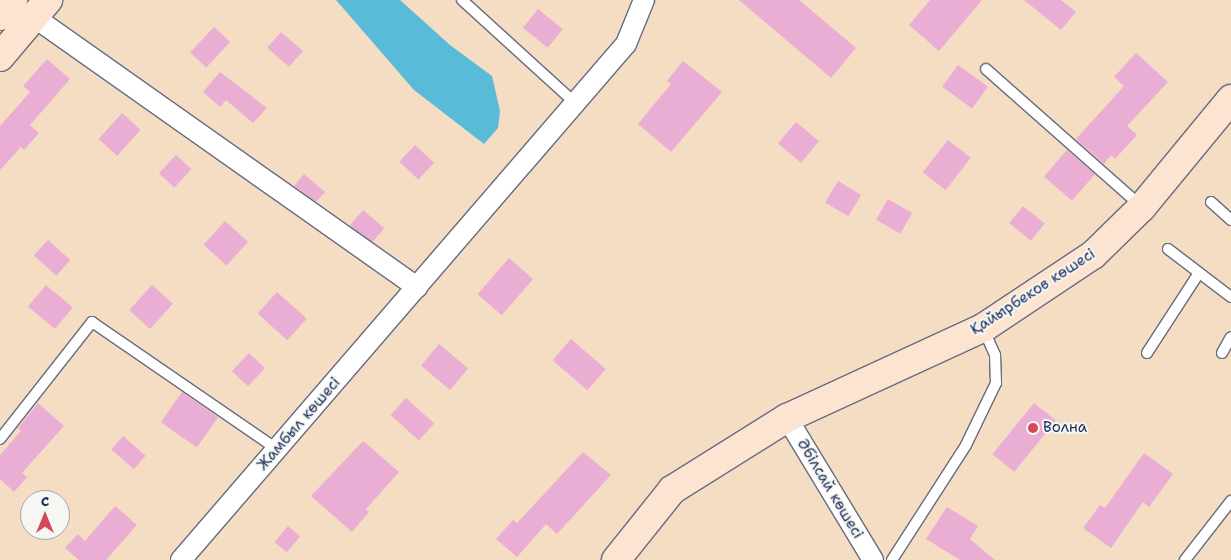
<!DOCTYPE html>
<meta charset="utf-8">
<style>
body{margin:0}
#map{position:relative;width:1231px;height:560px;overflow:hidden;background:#f4ddc3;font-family:"Shantell Sans",sans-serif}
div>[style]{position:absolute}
.water>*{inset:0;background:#5abbd9}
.building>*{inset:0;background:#eaaed4;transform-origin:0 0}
.roads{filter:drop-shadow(1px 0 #676c81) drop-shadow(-1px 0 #676c81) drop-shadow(0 1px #676c81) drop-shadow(0 -1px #676c81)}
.lane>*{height:10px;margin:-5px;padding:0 5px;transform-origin:5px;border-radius:5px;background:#fff}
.street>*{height:20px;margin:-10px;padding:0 10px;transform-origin:10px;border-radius:10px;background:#fff}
.secondary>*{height:28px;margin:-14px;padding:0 14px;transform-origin:14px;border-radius:14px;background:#fde4d0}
.dots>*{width:14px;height:14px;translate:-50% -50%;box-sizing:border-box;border:2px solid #f6f6f2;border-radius:50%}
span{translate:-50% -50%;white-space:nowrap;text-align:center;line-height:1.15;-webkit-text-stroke:4px #f6f6f2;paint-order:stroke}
.street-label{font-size:15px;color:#1b2f5e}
.poi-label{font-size:15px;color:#1b2f5e}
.left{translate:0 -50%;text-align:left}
.north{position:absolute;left:20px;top:490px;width:50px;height:50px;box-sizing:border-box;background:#f6f6f2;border:1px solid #9ea6b7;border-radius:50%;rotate:0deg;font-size:14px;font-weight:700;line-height:20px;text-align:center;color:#1b2f5e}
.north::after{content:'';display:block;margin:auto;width:18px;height:22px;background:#d1495b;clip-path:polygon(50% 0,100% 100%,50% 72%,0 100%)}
</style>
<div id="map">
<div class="water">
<i style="clip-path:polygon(336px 0,400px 0,450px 45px,492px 76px,500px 111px,498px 128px,484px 144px,414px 90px)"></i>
</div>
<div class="building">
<i style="clip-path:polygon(739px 0,799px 0,856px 48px,831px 78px)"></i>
<i style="clip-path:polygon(930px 0,982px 0,939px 51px,909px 25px)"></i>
<i style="clip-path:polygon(1024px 0,1061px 0,1076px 12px,1061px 30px)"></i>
<i style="left:538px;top:9px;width:32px;height:24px;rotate:39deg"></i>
<i style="left:214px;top:27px;width:22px;height:35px;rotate:43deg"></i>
<i style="left:281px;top:32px;width:29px;height:21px;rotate:41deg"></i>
<i style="clip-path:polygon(1136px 53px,1168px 82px,1127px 126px,1137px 135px,1115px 159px,1111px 155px,1104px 164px,1076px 139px,1124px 86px,1114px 77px)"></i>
<i style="clip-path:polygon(47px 59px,70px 79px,30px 125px,39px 133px,24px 150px,21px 147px,0 170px,0 126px,30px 92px,23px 86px)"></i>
<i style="clip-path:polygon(683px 61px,722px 92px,671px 152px,638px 124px,671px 84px,667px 81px)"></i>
<i style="left:958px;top:65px;width:37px;height:27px;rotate:36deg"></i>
<i style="clip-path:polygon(220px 72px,267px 108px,253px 123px,226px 100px,220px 107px,203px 92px)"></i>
<i style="left:122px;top:113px;width:25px;height:35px;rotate:42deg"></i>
<i style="left:796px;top:122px;width:30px;height:28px;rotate:40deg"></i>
<i style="left:948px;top:140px;width:29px;height:41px;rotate:38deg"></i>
<i style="left:415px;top:145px;width:26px;height:23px;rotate:43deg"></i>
<i style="left:1067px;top:150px;width:37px;height:35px;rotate:41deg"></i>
<i style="left:176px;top:155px;width:21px;height:25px;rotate:43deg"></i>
<i style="clip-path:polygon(304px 174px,325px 192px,316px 202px,294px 186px)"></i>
<i style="left:838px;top:181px;width:27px;height:25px;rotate:31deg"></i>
<i style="left:888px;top:199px;width:28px;height:24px;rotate:30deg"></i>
<i style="left:1023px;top:206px;width:28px;height:22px;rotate:39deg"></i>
<i style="left:363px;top:210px;width:28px;height:20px;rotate:41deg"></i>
<i style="left:225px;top:221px;width:31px;height:32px;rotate:42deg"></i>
<i style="left:48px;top:240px;width:30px;height:21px;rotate:42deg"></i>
<i style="left:509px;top:258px;width:32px;height:48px;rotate:41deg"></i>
<i style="left:46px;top:285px;width:35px;height:28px;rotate:40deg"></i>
<i style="left:152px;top:285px;width:28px;height:34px;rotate:42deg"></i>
<i style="left:277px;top:292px;width:40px;height:29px;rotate:42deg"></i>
<i style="left:571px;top:339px;width:46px;height:28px;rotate:41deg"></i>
<i style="left:439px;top:344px;width:38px;height:28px;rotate:40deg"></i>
<i style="left:249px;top:353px;width:22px;height:25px;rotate:43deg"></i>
<i style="left:182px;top:392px;width:44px;height:37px;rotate:35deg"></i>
<i style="left:406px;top:398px;width:38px;height:23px;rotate:42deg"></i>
<i style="clip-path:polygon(38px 403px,64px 426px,22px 473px,27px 477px,14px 492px,0 479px,0 455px,21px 431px,18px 428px)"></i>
<i style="left:1034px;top:403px;width:28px;height:66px;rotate:39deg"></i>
<i style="left:123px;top:436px;width:30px;height:18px;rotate:41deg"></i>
<i style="clip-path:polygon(363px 441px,399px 472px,366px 509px,369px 512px,352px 532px,311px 496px)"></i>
<i style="clip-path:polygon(583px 452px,611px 475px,557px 534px,546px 524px,517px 557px,496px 539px,513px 520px,517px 523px)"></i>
<i style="clip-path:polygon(1144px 453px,1173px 474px,1149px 507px,1143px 502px,1111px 548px,1083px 528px,1100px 505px,1105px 508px)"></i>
<i style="clip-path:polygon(115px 506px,137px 525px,106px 560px,79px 560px,65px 548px,78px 534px,85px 541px)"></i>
<i style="clip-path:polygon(947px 507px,978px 526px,970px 539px,995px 560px,960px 560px,926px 539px)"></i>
<i style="left:288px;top:526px;width:16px;height:21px;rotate:40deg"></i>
</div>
<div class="roads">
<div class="lane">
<i style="left:462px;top:0;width:153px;rotate:42.3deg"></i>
<i style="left:986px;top:69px;width:207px;rotate:41.5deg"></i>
<i style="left:1211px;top:202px;width:27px;rotate:42deg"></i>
<i style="left:1168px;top:249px;width:79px;rotate:37.3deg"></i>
<i style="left:1147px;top:353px;width:95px;rotate:-57deg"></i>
<i style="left:1222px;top:353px;width:18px;rotate:-61deg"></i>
<i style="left:0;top:439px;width:149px;rotate:-51.8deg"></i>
<i style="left:92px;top:322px;width:224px;rotate:34.5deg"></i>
<i style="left:892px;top:560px;width:137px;rotate:-57.2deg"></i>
<i style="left:966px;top:445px;width:69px;rotate:-64.2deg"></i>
<i style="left:996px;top:383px;width:28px;rotate:-92deg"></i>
<i style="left:995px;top:355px;width:27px;rotate:-114deg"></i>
<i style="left:1185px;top:560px;width:75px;rotate:-52.1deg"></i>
</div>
<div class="street">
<i style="left:34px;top:17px;width:469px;rotate:35.2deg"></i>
<i style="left:787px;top:418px;width:166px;rotate:58.8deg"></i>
<i style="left:181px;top:560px;width:681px;rotate:-49.23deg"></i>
<i style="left:626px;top:44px;width:48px;rotate:-67.8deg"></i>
</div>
<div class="secondary">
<i style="left:0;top:16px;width:21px;rotate:-51deg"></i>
<i style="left:0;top:57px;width:75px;rotate:-49.9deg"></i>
<i style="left:616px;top:560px;width:90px;rotate:-51.3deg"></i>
<i style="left:672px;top:490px;width:136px;rotate:-32.1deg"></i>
<i style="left:787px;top:418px;width:216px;rotate:-24.7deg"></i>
<i style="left:983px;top:328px;width:132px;rotate:-33.6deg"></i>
<i style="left:1093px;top:255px;width:69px;rotate:-44.4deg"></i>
<i style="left:1142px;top:207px;width:140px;rotate:-50.5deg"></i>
</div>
</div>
<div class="dots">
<i style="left:1033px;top:428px;background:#d1495b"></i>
</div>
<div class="street-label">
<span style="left:1033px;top:292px;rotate:-33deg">Қайырбеков көшесі</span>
<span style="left:299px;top:424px;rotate:-49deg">Жамбыл көшесі</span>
<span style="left:830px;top:489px;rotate:59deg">Әбілсай көшесі</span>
</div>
<div class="poi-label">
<span class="left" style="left:1043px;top:428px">Волна</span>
</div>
<div class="north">С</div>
</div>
